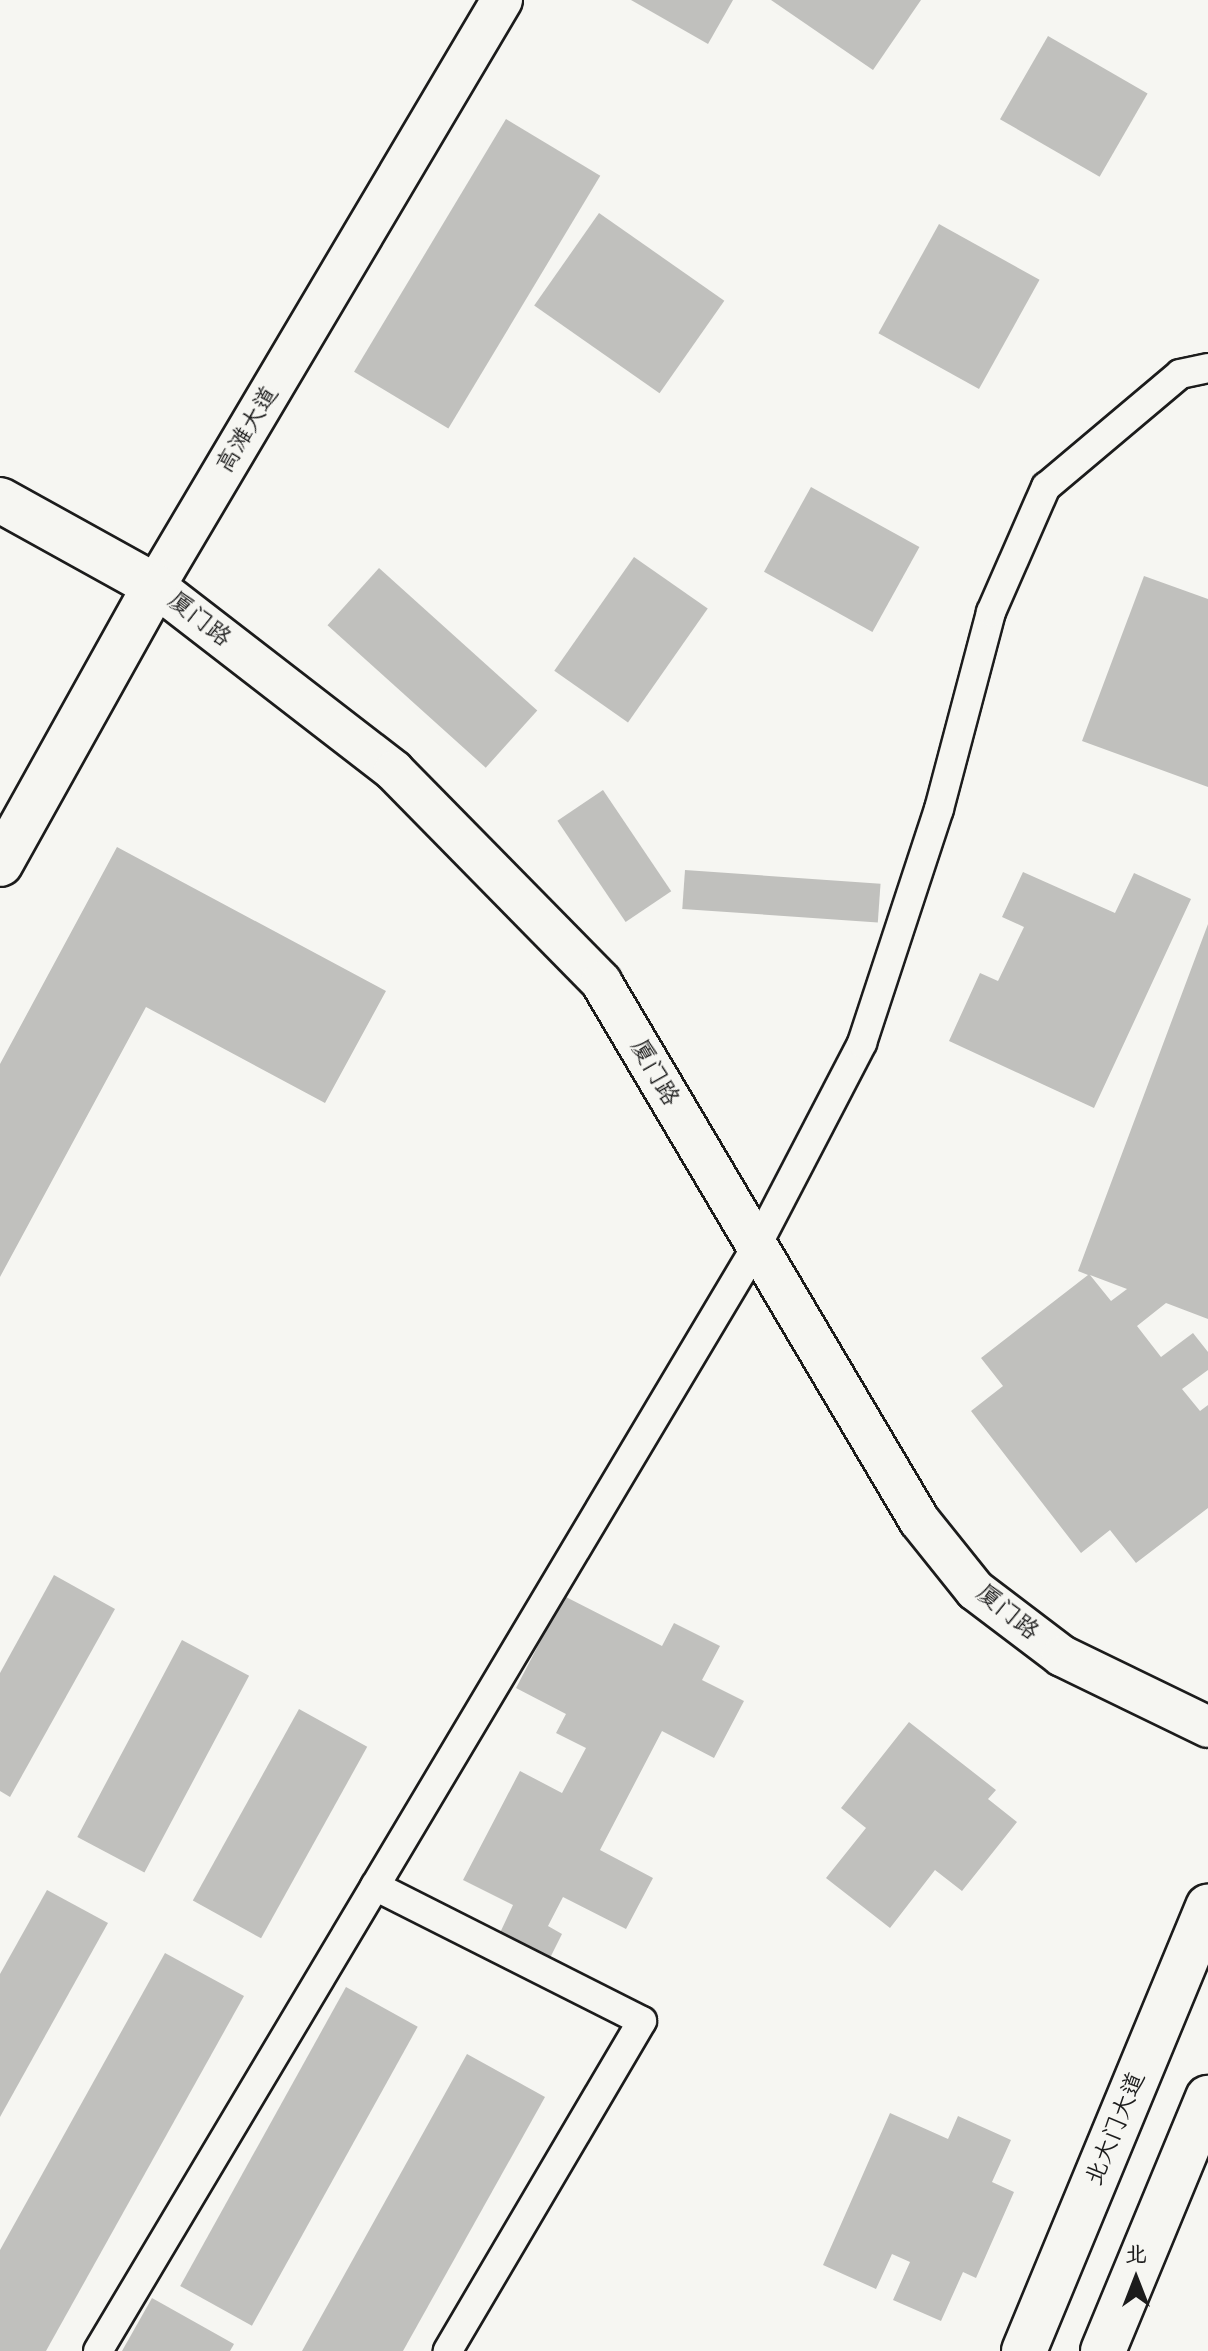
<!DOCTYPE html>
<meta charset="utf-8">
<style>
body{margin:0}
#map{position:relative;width:1208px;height:2351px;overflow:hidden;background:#f6f6f2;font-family:"Architects Daughter","LXGW WenKai TC",sans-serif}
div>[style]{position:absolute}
.building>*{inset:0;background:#c0c0bd;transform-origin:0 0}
.roads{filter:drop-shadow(2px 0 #1c1c1c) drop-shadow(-2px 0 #1c1c1c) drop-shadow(0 2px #1c1c1c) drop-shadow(0 -2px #1c1c1c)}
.street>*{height:28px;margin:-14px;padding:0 14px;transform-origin:14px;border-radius:14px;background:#f6f6f2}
.secondary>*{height:40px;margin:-20px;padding:0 20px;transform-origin:20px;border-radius:20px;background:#f6f6f2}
.primary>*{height:44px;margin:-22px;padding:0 22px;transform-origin:22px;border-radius:22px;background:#f6f6f2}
.highway>*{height:44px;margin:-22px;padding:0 22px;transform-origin:22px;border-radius:22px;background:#f6f6f2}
span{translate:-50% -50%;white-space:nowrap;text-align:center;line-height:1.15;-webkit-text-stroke:6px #f6f6f2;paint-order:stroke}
.street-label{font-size:24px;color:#1c1c1c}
.north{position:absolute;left:1096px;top:2239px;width:80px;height:80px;-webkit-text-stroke:6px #f6f6f2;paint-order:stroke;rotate:0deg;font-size:22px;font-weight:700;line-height:32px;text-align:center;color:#1c1c1c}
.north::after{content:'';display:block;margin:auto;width:28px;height:36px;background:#1c1c1c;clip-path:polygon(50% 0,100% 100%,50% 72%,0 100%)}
</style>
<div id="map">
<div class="building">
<i style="clip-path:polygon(631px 0,733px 0,708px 44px)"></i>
<i style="clip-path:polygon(771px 0,921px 0,873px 70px)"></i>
<i style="left:1048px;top:36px;width:115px;height:96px;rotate:30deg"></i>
<i style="left:506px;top:119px;width:110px;height:295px;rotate:31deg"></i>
<i style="left:599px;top:213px;width:153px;height:113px;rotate:35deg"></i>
<i style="left:939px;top:224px;width:115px;height:125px;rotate:29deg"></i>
<i style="left:811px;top:487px;width:124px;height:97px;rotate:29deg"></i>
<i style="left:634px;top:557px;width:90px;height:139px;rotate:35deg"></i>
<i style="left:379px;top:568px;width:213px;height:77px;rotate:42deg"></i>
<i style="clip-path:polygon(1144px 576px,1208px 599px,1208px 787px,1082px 741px)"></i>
<i style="left:603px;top:790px;width:122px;height:55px;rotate:56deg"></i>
<i style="clip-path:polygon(117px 847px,386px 991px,325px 1103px,146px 1007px,0 1277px,0 1064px)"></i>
<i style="left:685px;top:870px;width:196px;height:39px;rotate:4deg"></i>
<i style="clip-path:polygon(1023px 872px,1115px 913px,1134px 873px,1191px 899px,1094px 1108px,949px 1041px,980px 973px,998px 981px,1024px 927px,1002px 917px)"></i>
<i style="clip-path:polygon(evenodd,1208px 924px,1208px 1319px,1166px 1303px,1137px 1326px,1161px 1357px,1193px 1333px,1208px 1352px,1208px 1370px,1182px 1389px,1200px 1411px,1208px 1405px,1208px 1508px,1136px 1563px,1110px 1530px,1081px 1553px,971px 1411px,1003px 1386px,981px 1358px,1088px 1275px,1078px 1271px,1208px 924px,1090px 1275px,1127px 1289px,1111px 1301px,1090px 1275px)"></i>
<i style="clip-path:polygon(54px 1575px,115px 1609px,10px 1797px,0 1791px,0 1673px)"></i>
<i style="clip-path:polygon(564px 1596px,662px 1646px,674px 1623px,720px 1646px,702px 1680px,744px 1701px,714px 1758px,662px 1731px,600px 1850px,653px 1878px,626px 1929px,563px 1897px,548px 1926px,562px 1934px,549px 1960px,499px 1935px,513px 1905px,463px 1880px,520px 1771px,562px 1793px,586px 1748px,556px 1733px,566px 1714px,516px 1688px)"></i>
<i style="left:182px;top:1640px;width:76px;height:223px;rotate:28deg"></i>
<i style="left:299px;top:1709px;width:78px;height:219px;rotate:29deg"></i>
<i style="clip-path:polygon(909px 1722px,996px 1790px,988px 1799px,1017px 1822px,962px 1891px,935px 1870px,890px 1928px,826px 1878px,866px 1828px,841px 1808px)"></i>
<i style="clip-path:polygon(47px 1890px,108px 1923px,0 2117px,0 1974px)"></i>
<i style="clip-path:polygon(165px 1953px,244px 1996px,46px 2351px,0 2351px,0 2250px)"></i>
<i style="left:346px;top:1987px;width:82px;height:342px;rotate:29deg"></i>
<i style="clip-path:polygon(467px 2054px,545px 2097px,403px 2351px,302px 2351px)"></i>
<i style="clip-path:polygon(890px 2113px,948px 2139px,958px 2116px,1011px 2140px,992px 2182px,1014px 2192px,976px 2278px,963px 2272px,941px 2321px,893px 2300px,910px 2262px,892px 2254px,876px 2289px,823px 2265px)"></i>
<i style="clip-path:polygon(152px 2298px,234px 2344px,230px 2351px,122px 2351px)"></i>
</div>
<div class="roads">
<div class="street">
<i style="left:375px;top:1886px;width:299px;rotate:26.8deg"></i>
<i style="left:642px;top:2021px;width:383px;rotate:120.5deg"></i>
<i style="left:98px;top:2351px;width:1285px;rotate:-59.2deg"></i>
<i style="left:756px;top:1247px;width:230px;rotate:-62.5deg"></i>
<i style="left:862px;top:1043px;width:246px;rotate:-71.8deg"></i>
<i style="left:939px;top:809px;width:204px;rotate:-75.2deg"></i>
<i style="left:991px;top:612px;width:137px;rotate:-66.3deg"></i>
<i style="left:1046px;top:487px;width:175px;rotate:-40.1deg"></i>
<i style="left:1180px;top:374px;width:29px;rotate:-12deg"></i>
</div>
<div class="secondary">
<i style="left:502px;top:0;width:681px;rotate:120.63deg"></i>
<i style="left:155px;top:586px;width:302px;rotate:37.7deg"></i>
<i style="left:394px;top:771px;width:296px;rotate:45.5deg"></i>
<i style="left:601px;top:982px;width:625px;rotate:59.41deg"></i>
<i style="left:919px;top:1520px;width:90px;rotate:51.3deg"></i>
<i style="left:975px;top:1590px;width:109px;rotate:37.2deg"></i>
<i style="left:1062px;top:1656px;width:162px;rotate:25.9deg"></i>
</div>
<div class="primary">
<i style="left:0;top:500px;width:177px;rotate:29deg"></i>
<i style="left:155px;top:586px;width:318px;rotate:119.1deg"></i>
</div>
<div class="highway">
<i style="left:1024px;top:2351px;width:481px;rotate:-67.5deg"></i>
<i style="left:1103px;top:2351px;width:274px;rotate:-67.5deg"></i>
</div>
</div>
<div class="street-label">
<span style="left:248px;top:430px;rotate:-59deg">高滩大道</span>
<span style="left:199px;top:620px;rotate:38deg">厦门路</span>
<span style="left:654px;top:1073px;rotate:60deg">厦门路</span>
<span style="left:1007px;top:1613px;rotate:39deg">厦门路</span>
<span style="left:1116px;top:2129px;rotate:-68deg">北大门大道</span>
</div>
<div class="north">北</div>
</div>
